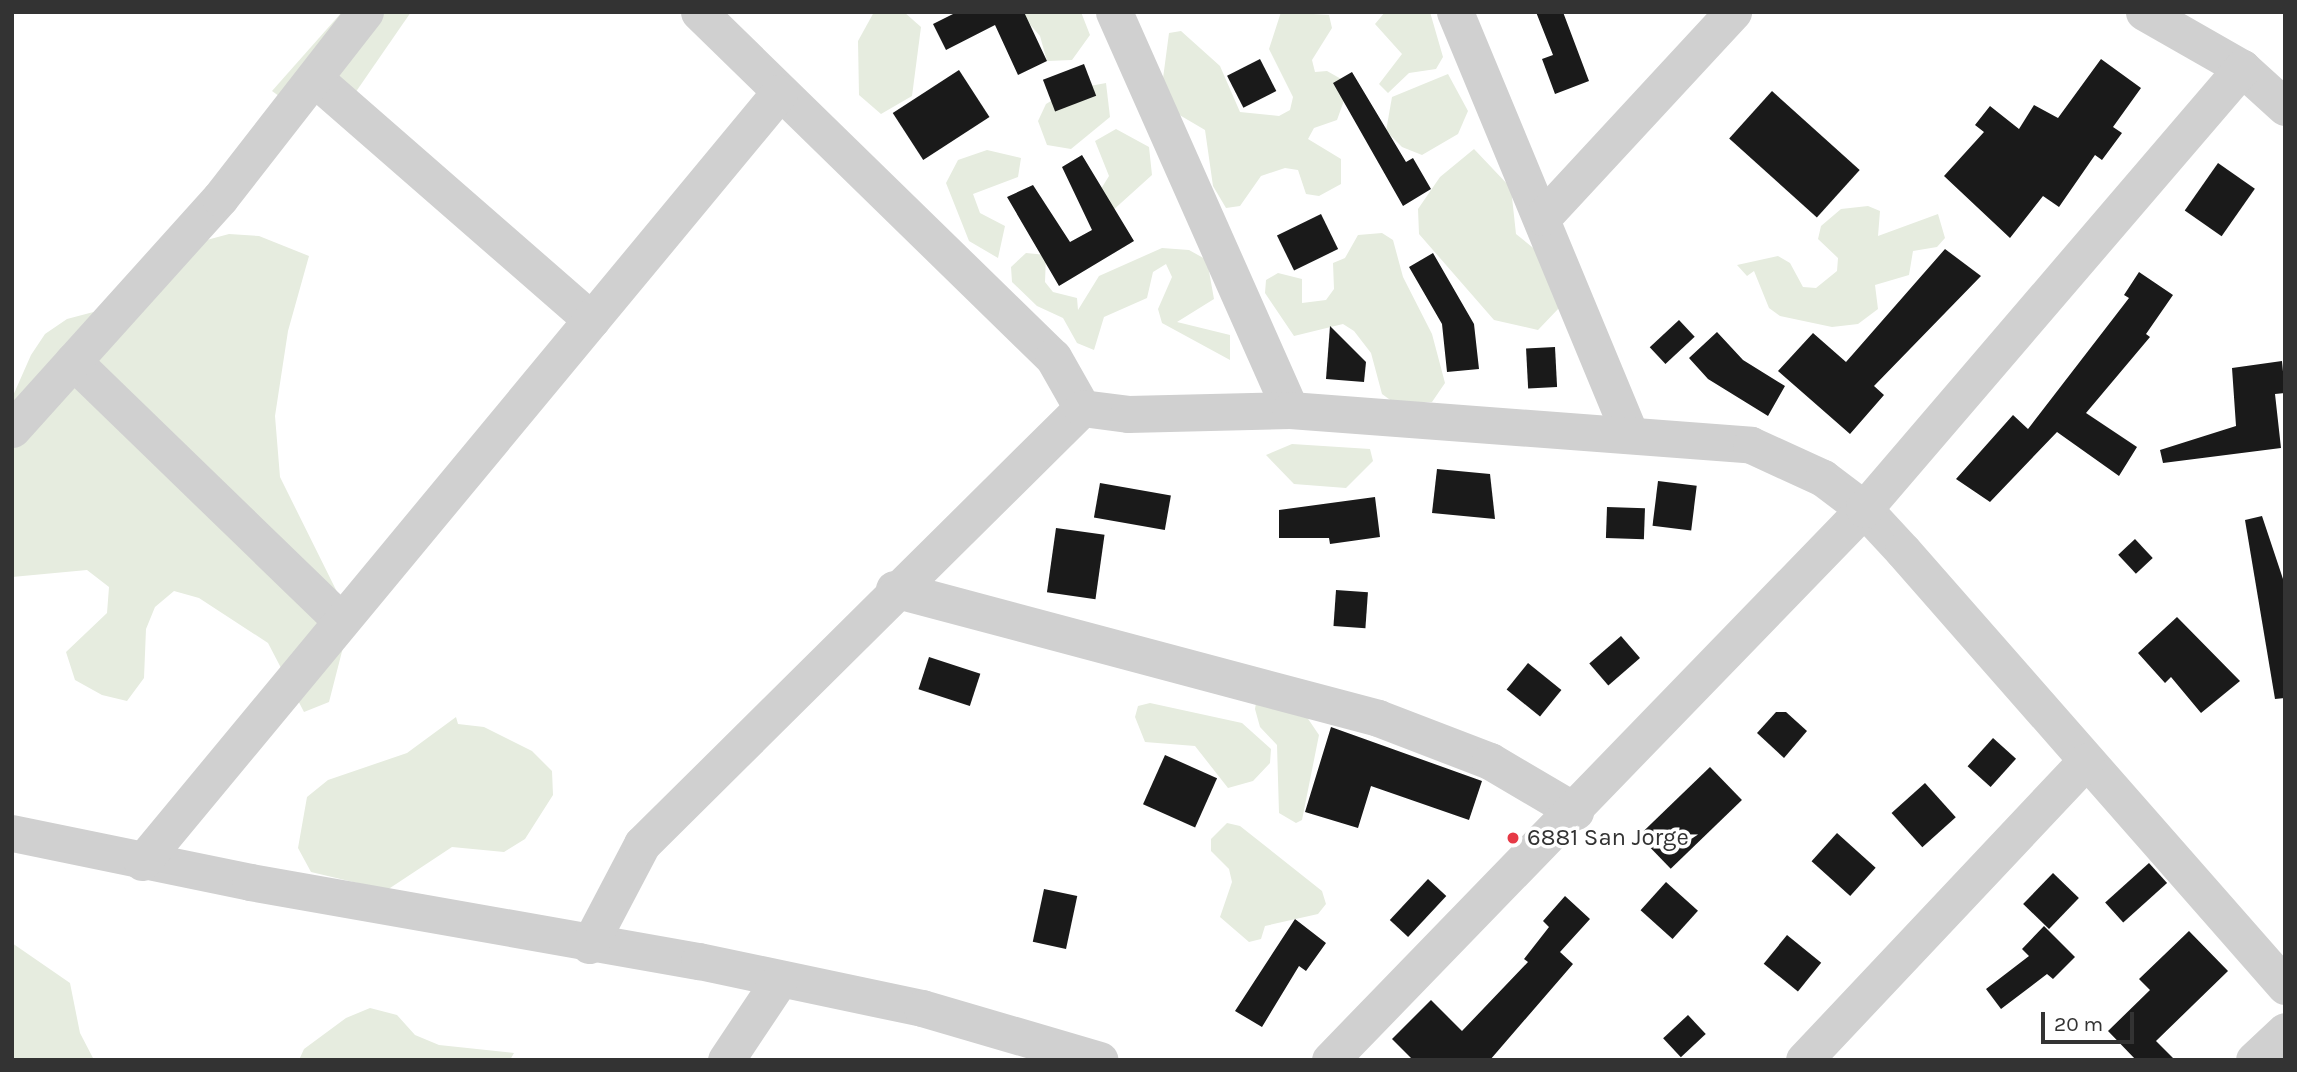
<!DOCTYPE html>
<style>
body{margin:0}
#map{position:relative;width:2297px;height:1072px;overflow:hidden;background:#fff;font-family:Karla,sans-serif}
div>[style]{position:absolute}
.green>*{inset:0;background:#e6ecdf}
.building>*{inset:0;background:#1a1a1a;transform-origin:0 0}
.minor>*{height:37px;margin:-18.5px;padding:0 18.5px;transform-origin:18.5px;border-radius:18.5px;background:#d0d0d0}
.dots>*{width:19px;height:19px;translate:-50% -50%;box-sizing:border-box;border:4px solid #fff;border-radius:50%}
span{translate:-50% -50%;white-space:nowrap;text-align:center;line-height:1.15;-webkit-text-stroke:7px #fff;paint-order:stroke}
.poi-label{font-size:24px;color:#333}
.left{translate:0 -50%;text-align:left}
.frame{position:absolute;inset:0;border:14px solid #333;pointer-events:none}
.scale{position:absolute;left:2041px;top:1012px;width:93px;height:32px;box-sizing:border-box;border:4px solid #333;border-top:0;padding-left:9px;font-size:21px;line-height:24px;white-space:nowrap;color:#333;-webkit-text-stroke:5px #fff;paint-order:stroke}
</style>
<div id="map">
<div class="green">
<i style="clip-path:polygon(342px 12px,411px 12px,353px 96px,294px 107px,272px 91px)"></i>
<i style="clip-path:polygon(874px 12px,904px 12px,921px 27px,912px 96px,881px 114px,859px 95px,858px 41px)"></i>
<i style="clip-path:polygon(1019px 12px,1081px 12px,1090px 35px,1072px 60px,1047px 61px,1040px 36px)"></i>
<i style="clip-path:polygon(1281px 12px,1329px 15px,1332px 28px,1312px 60px,1315px 72px,1327px 71px,1350px 84px,1337px 120px,1314px 128px,1308px 139px,1341px 159px,1341px 184px,1319px 196px,1306px 194px,1298px 170px,1285px 168px,1261px 176px,1240px 206px,1226px 208px,1213px 186px,1205px 130px,1171px 110px,1162px 86px,1169px 33px,1181px 31px,1220px 66px,1240px 112px,1279px 116px,1290px 110px,1293px 97px,1269px 49px)"></i>
<i style="clip-path:polygon(1385px 12px,1430px 12px,1443px 57px,1436px 69px,1409px 73px,1388px 93px,1379px 84px,1402px 54px,1375px 24px)"></i>
<i style="clip-path:polygon(1448px 74px,1468px 111px,1458px 134px,1422px 155px,1402px 147px,1386px 131px,1392px 97px)"></i>
<i style="clip-path:polygon(1106px 83px,1110px 117px,1071px 149px,1047px 145px,1038px 121px,1046px 104px,1069px 90px)"></i>
<i style="clip-path:polygon(1116px 129px,1149px 147px,1152px 175px,1111px 212px,1096px 197px,1109px 176px,1095px 141px)"></i>
<i style="clip-path:polygon(1474px 149px,1511px 188px,1516px 234px,1553px 264px,1559px 308px,1538px 330px,1494px 320px,1419px 234px,1418px 209px,1440px 177px)"></i>
<i style="clip-path:polygon(987px 150px,1021px 158px,1018px 177px,973px 194px,980px 213px,1005px 226px,998px 258px,969px 241px,946px 183px,958px 160px)"></i>
<i style="clip-path:polygon(1868px 206px,1880px 211px,1878px 236px,1938px 214px,1945px 238px,1937px 247px,1913px 251px,1909px 275px,1875px 285px,1878px 309px,1858px 324px,1832px 327px,1780px 316px,1769px 308px,1754px 271px,1747px 276px,1737px 265px,1778px 256px,1790px 263px,1803px 287px,1816px 288px,1837px 271px,1838px 258px,1818px 239px,1821px 226px,1841px 209px)"></i>
<i style="clip-path:polygon(1382px 233px,1393px 240px,1403px 277px,1432px 334px,1445px 383px,1432px 402px,1393px 402px,1382px 394px,1371px 353px,1354px 331px,1343px 324px,1294px 336px,1265px 293px,1266px 280px,1278px 273px,1302px 279px,1302px 303px,1326px 300px,1334px 289px,1333px 263px,1345px 258px,1358px 235px)"></i>
<i style="clip-path:polygon(229px 234px,259px 236px,309px 256px,288px 331px,275px 416px,280px 477px,343px 604px,348px 628px,329px 702px,304px 712px,268px 643px,199px 598px,174px 591px,155px 607px,146px 629px,144px 678px,127px 701px,102px 695px,75px 680px,66px 652px,107px 613px,109px 587px,87px 570px,12px 577px,12px 398px,31px 355px,45px 334px,67px 319px,116px 306px,203px 241px)"></i>
<i style="clip-path:polygon(1162px 248px,1189px 250px,1207px 260px,1214px 299px,1177px 322px,1230px 335px,1230px 360px,1162px 323px,1158px 309px,1172px 277px,1166px 264px,1153px 272px,1147px 298px,1104px 317px,1094px 350px,1077px 343px,1063px 318px,1037px 306px,1012px 282px,1011px 267px,1026px 253px,1046px 255px,1045px 282px,1053px 292px,1077px 298px,1078px 310px,1099px 276px)"></i>
<i style="clip-path:polygon(1292px 444px,1370px 449px,1373px 461px,1346px 488px,1294px 484px,1266px 455px)"></i>
<i style="clip-path:polygon(1296px 701px,1319px 735px,1302px 820px,1296px 823px,1279px 813px,1277px 745px,1260px 727px,1255px 709px,1256px 703px)"></i>
<i style="clip-path:polygon(1150px 703px,1242px 723px,1271px 749px,1270px 763px,1253px 781px,1228px 788px,1195px 746px,1145px 742px,1135px 717px,1138px 706px)"></i>
<i style="clip-path:polygon(456px 717px,458px 724px,484px 727px,532px 751px,552px 771px,553px 795px,525px 839px,504px 852px,452px 847px,387px 890px,311px 872px,298px 848px,307px 797px,328px 780px,407px 753px)"></i>
<i style="clip-path:polygon(1227px 823px,1240px 826px,1322px 891px,1326px 904px,1318px 914px,1265px 926px,1261px 939px,1249px 942px,1220px 917px,1232px 882px,1229px 869px,1211px 851px,1211px 839px)"></i>
<i style="clip-path:polygon(12px 943px,70px 983px,80px 1033px,94px 1060px,12px 1060px)"></i>
<i style="clip-path:polygon(370px 1008px,397px 1015px,415px 1035px,439px 1045px,514px 1053px,510px 1060px,299px 1060px,304px 1049px,346px 1018px)"></i>
</div>
<div class="building">
<i style="clip-path:polygon(957px 12px,1024px 12px,1047px 61px,1018px 75px,995px 25px,946px 50px,933px 24px)"></i>
<i style="clip-path:polygon(1536px 12px,1563px 12px,1589px 81px,1555px 94px,1542px 59px,1553px 55px)"></i>
<i style="left:1260px;top:59px;width:36px;height:37px;rotate:63deg"></i>
<i style="clip-path:polygon(2101px 59px,2141px 88px,2113px 127px,2122px 133px,2102px 160px,2095px 155px,2059px 207px,2043px 196px,2010px 238px,1944px 176px,1984px 132px,1975px 125px,1990px 106px,2019px 129px,2034px 105px,2058px 118px)"></i>
<i style="left:1084px;top:64px;width:34px;height:44px;rotate:69deg"></i>
<i style="left:959px;top:70px;width:56px;height:79px;rotate:57deg"></i>
<i style="clip-path:polygon(1352px 72px,1406px 162px,1413px 158px,1431px 189px,1403px 206px,1333px 83px)"></i>
<i style="left:1772px;top:91px;width:118px;height:64px;rotate:42deg"></i>
<i style="clip-path:polygon(1082px 155px,1134px 241px,1059px 286px,1007px 197px,1033px 185px,1070px 242px,1092px 230px,1062px 167px)"></i>
<i style="left:2218px;top:163px;width:45px;height:58px;rotate:35deg"></i>
<i style="left:1321px;top:214px;width:39px;height:49px;rotate:64deg"></i>
<i style="clip-path:polygon(1945px 249px,1981px 276px,1874px 386px,1884px 395px,1850px 434px,1778px 371px,1813px 333px,1846px 362px)"></i>
<i style="clip-path:polygon(1433px 253px,1474px 324px,1479px 369px,1447px 372px,1442px 324px,1409px 267px)"></i>
<i style="clip-path:polygon(2139px 272px,2173px 295px,2146px 334px,2150px 337px,2086px 413px,2137px 447px,2119px 476px,2057px 432px,1990px 502px,1956px 479px,2013px 415px,2028px 429px,2129px 298px,2124px 295px)"></i>
<i style="left:1679px;top:320px;width:23px;height:40px;rotate:47deg"></i>
<i style="clip-path:polygon(1330px 326px,1366px 362px,1364px 382px,1326px 379px)"></i>
<i style="clip-path:polygon(1717px 332px,1743px 360px,1785px 386px,1768px 416px,1708px 379px,1689px 358px)"></i>
<i style="left:1555px;top:347px;width:40px;height:29px;rotate:87deg"></i>
<i style="clip-path:polygon(2282px 361px,2285px 393px,2275px 394px,2281px 448px,2163px 463px,2160px 450px,2236px 426px,2232px 368px)"></i>
<i style="clip-path:polygon(1437px 469px,1490px 474px,1495px 519px,1432px 513px)"></i>
<i style="left:1658px;top:481px;width:39px;height:45px;rotate:7deg"></i>
<i style="left:1100px;top:483px;width:72px;height:35px;rotate:10deg"></i>
<i style="clip-path:polygon(1375px 497px,1380px 537px,1330px 544px,1329px 538px,1279px 538px,1279px 510px)"></i>
<i style="left:1607px;top:507px;width:38px;height:31px;rotate:2deg"></i>
<i style="clip-path:polygon(2262px 516px,2285px 585px,2285px 698px,2275px 699px,2245px 520px)"></i>
<i style="left:1056px;top:528px;width:49px;height:65px;rotate:8deg"></i>
<i style="left:2135px;top:539px;width:26px;height:23px;rotate:47deg"></i>
<i style="left:1336px;top:590px;width:32px;height:36px;rotate:4deg"></i>
<i style="clip-path:polygon(2177px 617px,2240px 681px,2201px 713px,2171px 677px,2165px 683px,2138px 653px)"></i>
<i style="left:1621px;top:636px;width:29px;height:42px;rotate:49deg"></i>
<i style="left:929px;top:657px;width:54px;height:34px;rotate:18deg"></i>
<i style="left:1528px;top:663px;width:43px;height:34px;rotate:39deg"></i>
<i style="clip-path:polygon(1776px 712px,1786px 712px,1807px 731px,1784px 758px,1757px 733px)"></i>
<i style="clip-path:polygon(1331px 727px,1482px 781px,1469px 820px,1371px 786px,1358px 828px,1305px 812px)"></i>
<i style="left:1993px;top:738px;width:31px;height:38px;rotate:42deg"></i>
<i style="left:1165px;top:755px;width:57px;height:54px;rotate:24deg"></i>
<i style="left:1710px;top:767px;width:46px;height:99px;rotate:46deg"></i>
<i style="left:1925px;top:783px;width:46px;height:45px;rotate:48deg"></i>
<i style="left:1837px;top:833px;width:52px;height:38px;rotate:42deg"></i>
<i style="left:2149px;top:863px;width:27px;height:59px;rotate:48deg"></i>
<i style="left:2053px;top:873px;width:36px;height:43px;rotate:44deg"></i>
<i style="left:1428px;top:879px;width:25px;height:56px;rotate:43deg"></i>
<i style="left:1666px;top:882px;width:43px;height:38px;rotate:42deg"></i>
<i style="left:1044px;top:889px;width:34px;height:54px;rotate:12deg"></i>
<i style="clip-path:polygon(1565px 896px,1590px 919px,1560px 952px,1573px 964px,1490px 1060px,1413px 1060px,1392px 1039px,1431px 1000px,1462px 1031px,1528px 962px,1524px 959px,1549px 927px,1543px 921px)"></i>
<i style="clip-path:polygon(1295px 919px,1326px 943px,1306px 971px,1299px 966px,1262px 1027px,1235px 1011px)"></i>
<i style="clip-path:polygon(2044px 926px,2075px 957px,2053px 979px,2047px 974px,2001px 1009px,1986px 989px,2029px 956px,2022px 949px)"></i>
<i style="clip-path:polygon(2189px 931px,2228px 971px,2156px 1041px,2175px 1060px,2136px 1060px,2108px 1031px,2150px 990px,2139px 979px)"></i>
<i style="left:1787px;top:935px;width:44px;height:37px;rotate:39deg"></i>
<i style="left:1688px;top:1015px;width:26px;height:34px;rotate:47deg"></i>
</div>
<div class="minor">
<i style="left:699px;top:12px;width:494px;rotate:44.3deg"></i>
<i style="left:1053px;top:357px;width:59px;rotate:60.4deg"></i>
<i style="left:1114px;top:12px;width:435px;rotate:66.1deg"></i>
<i style="left:1455px;top:12px;width:455px;rotate:67.5deg"></i>
<i style="left:2144px;top:12px;width:113px;rotate:29.7deg"></i>
<i style="left:2242px;top:68px;width:58px;rotate:42.2deg"></i>
<i style="left:314px;top:78px;width:368px;rotate:41.1deg"></i>
<i style="left:1543px;top:217px;width:280px;rotate:-47.2deg"></i>
<i style="left:73px;top:361px;width:373px;rotate:44.1deg"></i>
<i style="left:12px;top:429px;width:311px;rotate:-48deg"></i>
<i style="left:220px;top:198px;width:236px;rotate:-52.1deg"></i>
<i style="left:894px;top:589px;width:501px;rotate:14.92deg"></i>
<i style="left:1378px;top:718px;width:120px;rotate:21deg"></i>
<i style="left:1490px;top:761px;width:99px;rotate:30.5deg"></i>
<i style="left:12px;top:833px;width:243px;rotate:11.6deg"></i>
<i style="left:250px;top:882px;width:456px;rotate:10deg"></i>
<i style="left:699px;top:961px;width:228px;rotate:11.9deg"></i>
<i style="left:922px;top:1008px;width:185px;rotate:16.3deg"></i>
<i style="left:142px;top:862px;width:999px;rotate:-50.36deg"></i>
<i style="left:589px;top:945px;width:114px;rotate:-62.3deg"></i>
<i style="left:642px;top:844px;width:619px;rotate:-44.74deg"></i>
<i style="left:1082px;top:408px;width:46px;rotate:7.4deg"></i>
<i style="left:1128px;top:414px;width:162px;rotate:-1.4deg"></i>
<i style="left:1290px;top:410px;width:462px;rotate:4.3deg"></i>
<i style="left:1751px;top:445px;width:79px;rotate:24.6deg"></i>
<i style="left:1823px;top:478px;width:51px;rotate:37.1deg"></i>
<i style="left:1864px;top:509px;width:57px;rotate:47.1deg"></i>
<i style="left:1903px;top:551px;width:579px;rotate:48.71deg"></i>
<i style="left:726px;top:1060px;width:97px;rotate:-56.3deg"></i>
<i style="left:1330px;top:1060px;width:767px;rotate:-45.9deg"></i>
<i style="left:1864px;top:509px;width:581px;rotate:-49.4deg"></i>
<i style="left:1804px;top:1060px;width:410px;rotate:-46.7deg"></i>
<i style="left:2254px;top:1060px;width:42px;rotate:-43.1deg"></i>
</div>
<div class="dots">
<i style="left:1513px;top:838px;background:#e63946"></i>
</div>
<div class="poi-label">
<span class="left" style="left:1527px;top:838px">6881 San Jorge</span>
</div>
<div class="frame"></div>
<div class="scale">20 m</div>
</div>
